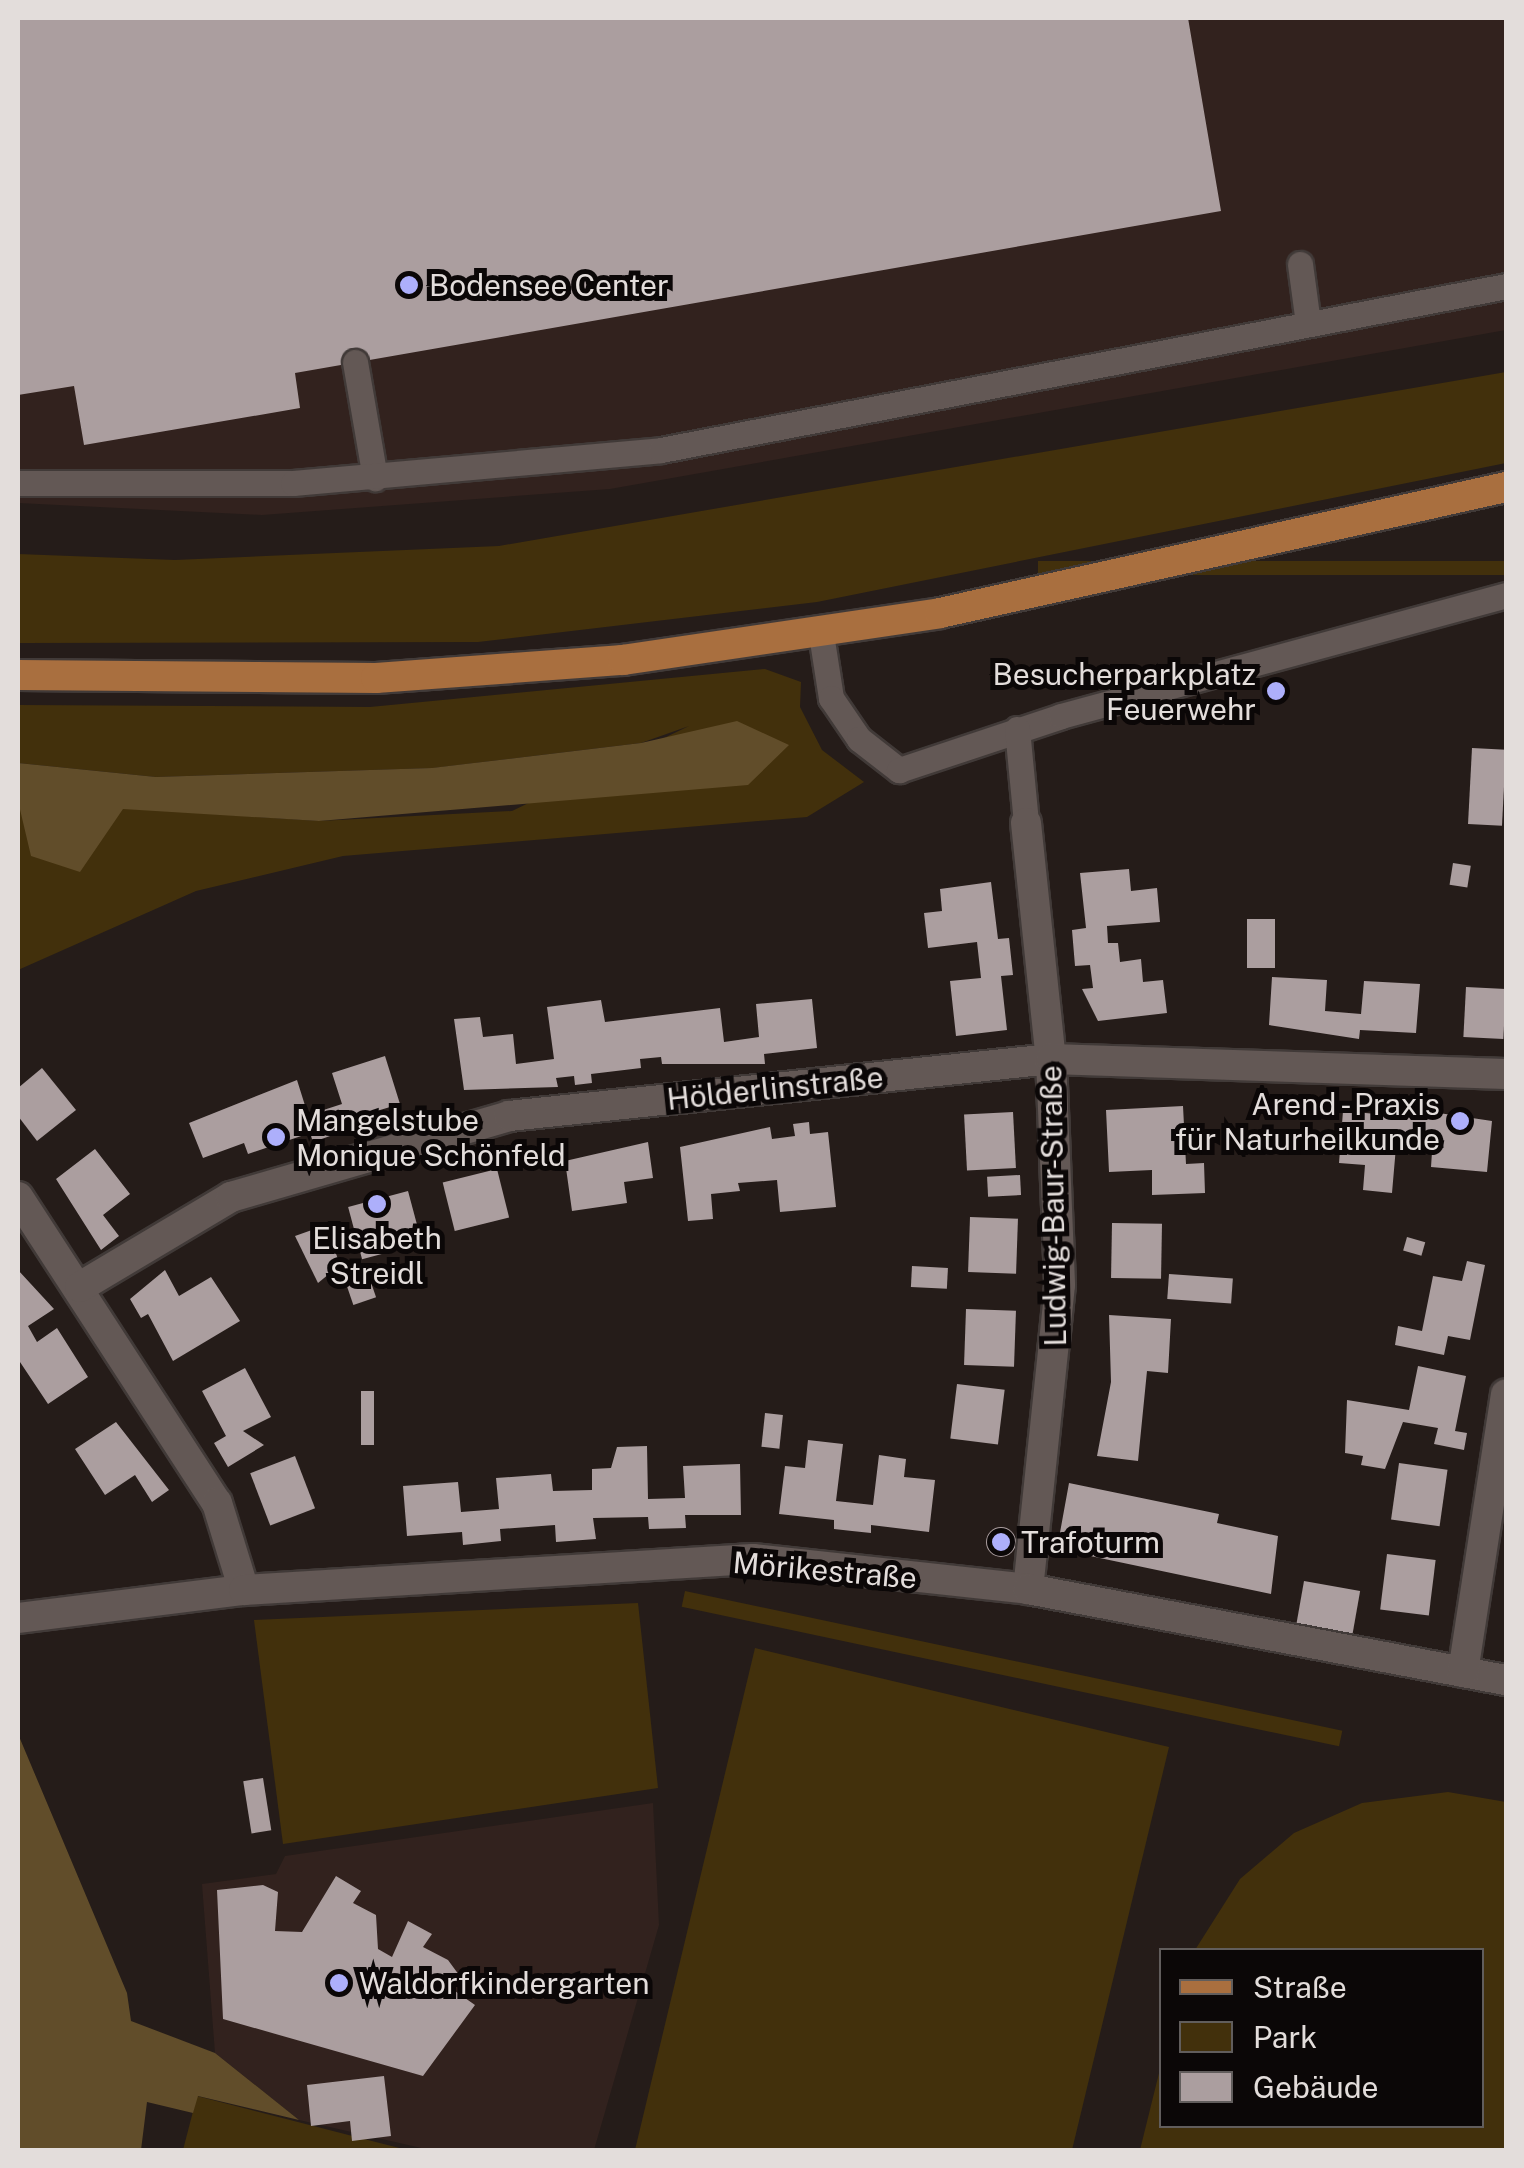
<!DOCTYPE html>
<meta charset="utf-8">
<style>
body{margin:0}
#map{position:relative;width:1524px;height:2168px;overflow:hidden;background:#251c19;font-family:"Public Sans",sans-serif}
div>[style]{position:absolute}
.built>*{inset:0;background:#32221e}
.green>*{inset:0;background:#42300c;transform-origin:0 0}
.forest>*{inset:0;background:#614d2a}
.building>*{inset:0;background:#ab9e9f;transform-origin:0 0}
.round{border-radius:50%}
.roads{filter:drop-shadow(2px 0 #413a38) drop-shadow(-2px 0 #413a38) drop-shadow(0 2px #413a38) drop-shadow(0 -2px #413a38)}
.lane>*{height:25px;margin:-12.5px;padding:0 12.5px;transform-origin:12.5px;border-radius:12.5px;background:#635855}
.street>*{height:30px;margin:-15px;padding:0 15px;transform-origin:15px;border-radius:15px;background:#635855}
.primary>*{height:30px;margin:-15px;padding:0 15px;transform-origin:15px;border-radius:15px;background:#a96f3f}
.dots>*{width:28px;height:28px;translate:-50% -50%;box-sizing:border-box;border:5px solid #0b0707;border-radius:50%}
span{translate:-50% -50%;white-space:nowrap;text-align:center;line-height:1.15;-webkit-text-stroke:10px #0b0707;paint-order:stroke}
.poi-label{font-size:30px;color:#e3dddb}
.left{translate:0 -50%;text-align:left}
.right{translate:-100% -50%;text-align:right}
.street-label{font-size:30px;color:#e3dddb}
.frame{position:absolute;inset:0;border:20px solid #e3dddb;pointer-events:none}
.legend{position:absolute;left:1159px;top:1948px;width:325px;height:180px;box-sizing:border-box;background:#0b0707;border:2px solid #615d5c;margin:0;padding:12px 18px;list-style:none;font-size:30px;color:#e3dddb}
.legend li{display:flex;align-items:center;gap:20px;height:50px}
.legend b{width:50px;border:2px solid #615d5c}
</style>
<div id="map">
<div class="built">
<i style="clip-path:polygon(18px 18px,1506px 18px,1506px 330px,610px 489px,262px 515px,18px 503px)"></i>
<i style="clip-path:polygon(653px 1803px,659px 1925px,594px 2150px,430px 2150px,299px 2120px,215px 2053px,202px 1884px,276px 1874px,285px 1856px)"></i>
</div>
<div class="green">
<i style="clip-path:polygon(1506px 372px,1506px 463px,817px 602px,478px 642px,18px 643px,18px 554px,175px 560px,499px 546px)"></i>
<i style="left:1506px;top:561px;width:14px;height:468px;rotate:90deg"></i>
<i style="clip-path:polygon(765px 669px,801px 682px,800px 707px,822px 750px,864px 782px,807px 817px,343px 856px,196px 891px,18px 970px,18px 801px,319px 821px,512px 811px,689px 726px,641px 743px,433px 768px,156px 777px,18px 763px,18px 705px,370px 707px)"></i>
<i style="left:685px;top:1591px;width:672px;height:16px;rotate:12deg"></i>
<i style="clip-path:polygon(638px 1603px,658px 1788px,283px 1844px,254px 1620px)"></i>
<i style="clip-path:polygon(755px 1648px,1169px 1747px,1072px 2150px,635px 2150px)"></i>
<i style="clip-path:polygon(1448px 1792px,1506px 1802px,1506px 2150px,1140px 2150px,1161px 2065px,1162px 2126px,1482px 2126px,1482px 1950px,1195px 1950px,1240px 1879px,1294px 1833px,1362px 1803px)"></i>
<i style="clip-path:polygon(197px 2096px,407px 2150px,183px 2150px)"></i>
</div>
<div class="forest">
<i style="clip-path:polygon(737px 721px,789px 745px,748px 785px,319px 821px,123px 809px,80px 872px,31px 856px,18px 801px,18px 763px,156px 777px,432px 768px,641px 743px)"></i>
<i style="clip-path:polygon(18px 1734px,127px 1993px,131px 2021px,215px 2053px,299px 2120px,198px 2096px,193px 2113px,147px 2102px,141px 2150px,18px 2150px)"></i>
</div>
<div class="building">
<i style="clip-path:polygon(18px 18px,1188px 18px,1221px 211px,295px 373px,300px 408px,84px 445px,74px 386px,18px 395px)"></i>
<i style="left:1472px;top:748px;width:34px;height:76px;rotate:3deg"></i>
<i style="left:1453px;top:863px;width:18px;height:22px;rotate:9deg"></i>
<i style="clip-path:polygon(1129px 869px,1131px 891px,1157px 888px,1160px 922px,1107px 926px,1108px 943px,1118px 943px,1120px 962px,1141px 959px,1143px 982px,1163px 980px,1167px 1013px,1098px 1021px,1082px 989px,1093px 988px,1090px 965px,1075px 966px,1072px 930px,1086px 928px,1080px 873px)"></i>
<i style="clip-path:polygon(991px 882px,998px 939px,1009px 938px,1013px 975px,1001px 976px,1007px 1030px,956px 1036px,950px 981px,981px 978px,977px 942px,928px 948px,924px 913px,942px 911px,940px 889px)"></i>
<i style="left:1247px;top:919px;width:28px;height:49px"></i>
<i style="clip-path:polygon(1272px 977px,1327px 980px,1325px 1011px,1361px 1014px,1364px 981px,1420px 984px,1416px 1033px,1360px 1030px,1359px 1039px,1269px 1025px)"></i>
<i style="left:1466px;top:987px;width:40px;height:50px;rotate:3deg"></i>
<i style="clip-path:polygon(812px 999px,817px 1048px,764px 1054px,765px 1064px,662px 1064px,661px 1057px,640px 1059px,641px 1068px,591px 1074px,592px 1083px,575px 1085px,574px 1076px,556px 1078px,558px 1087px,464px 1090px,454px 1019px,480px 1017px,483px 1037px,513px 1034px,516px 1064px,554px 1059px,547px 1007px,601px 1000px,605px 1022px,720px 1008px,724px 1042px,759px 1037px,756px 1004px)"></i>
<i style="clip-path:polygon(385px 1056px,400px 1104px,347px 1120px,350px 1129px,313px 1142px,310px 1133px,248px 1154px,244px 1143px,203px 1158px,189px 1123px,297px 1080px,308px 1115px,342px 1104px,332px 1073px)"></i>
<i style="clip-path:polygon(42px 1068px,76px 1110px,37px 1141px,18px 1116px,18px 1088px)"></i>
<i style="clip-path:polygon(1183px 1106px,1186px 1164px,1204px 1163px,1205px 1193px,1152px 1195px,1152px 1170px,1109px 1172px,1106px 1110px)"></i>
<i style="clip-path:polygon(1399px 1107px,1492px 1121px,1487px 1172px,1431px 1167px,1433px 1137px,1397px 1135px,1392px 1193px,1363px 1190px,1365px 1165px,1339px 1163px,1343px 1111px,1399px 1116px)"></i>
<i style="left:1013px;top:1112px;width:56px;height:49px;rotate:87deg"></i>
<i style="clip-path:polygon(809px 1122px,810px 1134px,828px 1132px,836px 1207px,780px 1212px,777px 1180px,738px 1183px,740px 1191px,711px 1194px,713px 1219px,688px 1221px,680px 1147px,770px 1127px,772px 1139px,795px 1136px,793px 1124px)"></i>
<i style="clip-path:polygon(648px 1142px,653px 1178px,624px 1182px,627px 1203px,572px 1211px,565px 1161px)"></i>
<i style="clip-path:polygon(95px 1149px,130px 1194px,103px 1215px,119px 1236px,101px 1250px,56px 1179px)"></i>
<i style="left:497px;top:1169px;width:50px;height:56px;rotate:76deg"></i>
<i style="left:1020px;top:1175px;width:20px;height:33px;rotate:87deg"></i>
<i style="left:408px;top:1191px;width:54px;height:62px;rotate:75deg"></i>
<i style="left:970px;top:1217px;width:48px;height:55px;rotate:2deg"></i>
<i style="left:1112px;top:1223px;width:50px;height:55px;rotate:1deg"></i>
<i style="clip-path:polygon(326px 1225px,340px 1265px,318px 1283px,295px 1236px)"></i>
<i style="left:1407px;top:1237px;width:19px;height:14px;rotate:16deg"></i>
<i style="clip-path:polygon(1467px 1261px,1485px 1265px,1470px 1340px,1448px 1336px,1444px 1355px,1395px 1345px,1398px 1326px,1422px 1331px,1433px 1276px,1462px 1281px)"></i>
<i style="left:365px;top:1265px;width:34px;height:24px;rotate:71deg"></i>
<i style="left:912px;top:1266px;width:36px;height:21px;rotate:3deg"></i>
<i style="clip-path:polygon(18px 1270px,54px 1309px,28px 1326px,37px 1342px,57px 1328px,88px 1377px,48px 1404px,18px 1359px)"></i>
<i style="clip-path:polygon(165px 1270px,179px 1296px,211px 1277px,240px 1321px,173px 1361px,148px 1314px,141px 1318px,130px 1299px)"></i>
<i style="left:1169px;top:1274px;width:64px;height:25px;rotate:4deg"></i>
<i style="left:966px;top:1309px;width:50px;height:56px;rotate:2deg"></i>
<i style="clip-path:polygon(1109px 1315px,1171px 1319px,1168px 1373px,1147px 1371px,1138px 1461px,1097px 1456px,1111px 1382px)"></i>
<i style="clip-path:polygon(1418px 1366px,1466px 1376px,1455px 1431px,1467px 1433px,1464px 1450px,1434px 1444px,1438px 1428px,1403px 1422px,1385px 1469px,1361px 1465px,1363px 1456px,1345px 1453px,1347px 1400px,1409px 1410px)"></i>
<i style="clip-path:polygon(245px 1368px,271px 1417px,243px 1431px,264px 1445px,228px 1467px,214px 1443px,226px 1436px,202px 1391px)"></i>
<i style="left:957px;top:1384px;width:48px;height:55px;rotate:7deg"></i>
<i style="left:361px;top:1391px;width:13px;height:54px"></i>
<i style="left:765px;top:1413px;width:18px;height:34px;rotate:6deg"></i>
<i style="clip-path:polygon(116px 1422px,169px 1490px,152px 1502px,135px 1475px,105px 1495px,75px 1449px)"></i>
<i style="clip-path:polygon(808px 1440px,843px 1444px,836px 1501px,873px 1505px,879px 1455px,906px 1459px,904px 1477px,935px 1480px,929px 1532px,871px 1525px,871px 1533px,852px 1531px,834px 1529px,834px 1520px,779px 1514px,785px 1466px,805px 1468px)"></i>
<i style="clip-path:polygon(647px 1446px,648px 1499px,685px 1498px,683px 1466px,740px 1464px,741px 1515px,685px 1515px,686px 1528px,649px 1529px,648px 1517px,593px 1518px,596px 1539px,556px 1542px,555px 1525px,500px 1529px,501px 1541px,463px 1545px,462px 1532px,407px 1536px,403px 1486px,458px 1482px,461px 1512px,499px 1509px,496px 1478px,551px 1474px,553px 1491px,592px 1490px,592px 1469px,611px 1468px,617px 1447px)"></i>
<i style="left:295px;top:1456px;width:56px;height:48px;rotate:69deg"></i>
<i style="left:1399px;top:1463px;width:49px;height:57px;rotate:8deg"></i>
<i style="clip-path:polygon(1069px 1483px,1219px 1514px,1217px 1523px,1278px 1536px,1271px 1594px,1057px 1549px)"></i>
<i class="round" style="left:986px;top:1527px;width:30px;height:30px"></i>
<i style="left:1387px;top:1554px;width:49px;height:56px;rotate:7deg"></i>
<i style="left:1304px;top:1581px;width:57px;height:44px;rotate:10deg"></i>
<i style="left:263px;top:1778px;width:53px;height:20px;rotate:81deg"></i>
<i style="clip-path:polygon(336px 1876px,361px 1891px,353px 1903px,376px 1915px,378px 1949px,392px 1957px,408px 1921px,432px 1934px,423px 1947px,448px 1960px,459px 1975px,455px 1991px,475px 2005px,423px 2076px,223px 2019px,217px 1890px,263px 1885px,278px 1892px,275px 1931px,302px 1932px)"></i>
<i style="clip-path:polygon(384px 2076px,391px 2136px,352px 2141px,350px 2121px,311px 2126px,307px 2085px)"></i>
</div>
<div class="roads">
<div class="lane">
<i style="left:1300px;top:264px;width:60px;rotate:82.3deg"></i>
<i style="left:355px;top:362px;width:118px;rotate:80.2deg"></i>
<i style="left:18px;top:483px;width:275px"></i>
<i style="left:293px;top:483px;width:369px;rotate:-5.1deg"></i>
<i style="left:661px;top:450px;width:861px;rotate:-10.98deg"></i>
<i style="left:821px;top:634px;width:65px;rotate:81.1deg"></i>
<i style="left:831px;top:698px;width:50px;rotate:55.7deg"></i>
<i style="left:859px;top:739px;width:51px;rotate:37.8deg"></i>
<i style="left:899px;top:770px;width:171px;rotate:-18.4deg"></i>
<i style="left:1061px;top:716px;width:461px;rotate:-15.2deg"></i>
<i style="left:1017px;top:729px;width:94px;rotate:84.5deg"></i>
</div>
<div class="street">
<i style="left:1026px;top:823px;width:237px;rotate:84deg"></i>
<i style="left:1051px;top:1059px;width:226px;rotate:87.7deg"></i>
<i style="left:1060px;top:1285px;width:306px;rotate:96deg"></i>
<i style="left:18px;top:1197px;width:365px;rotate:57deg"></i>
<i style="left:217px;top:1503px;width:91px;rotate:72.8deg"></i>
<i style="left:80px;top:1287px;width:176px;rotate:-30.8deg"></i>
<i style="left:231px;top:1197px;width:290px;rotate:-16.2deg"></i>
<i style="left:509px;top:1116px;width:545px;rotate:-6deg"></i>
<i style="left:1051px;top:1059px;width:455px;rotate:1.9deg"></i>
<i style="left:18px;top:1618px;width:228px;rotate:-7.1deg"></i>
<i style="left:244px;top:1590px;width:510px;rotate:-3.49deg"></i>
<i style="left:753px;top:1559px;width:277px;rotate:6.2deg"></i>
<i style="left:1028px;top:1589px;width:487px;rotate:10.8deg"></i>
<i style="left:1463px;top:1672px;width:281px;rotate:-81.2deg"></i>
</div>
<div class="primary">
<i style="left:18px;top:675px;width:358px;rotate:0.5deg"></i>
<i style="left:376px;top:678px;width:248px;rotate:-4.2deg"></i>
<i style="left:623px;top:660px;width:320px;rotate:-8.4deg"></i>
<i style="left:940px;top:613px;width:580px;rotate:-12.55deg"></i>
</div>
</div>
<div class="dots">
<i style="left:409px;top:285px;background:#adaffb"></i>
<i style="left:1276px;top:691px;background:#adaffb"></i>
<i style="left:1460px;top:1121px;background:#adaffb"></i>
<i style="left:276px;top:1137px;background:#adaffb"></i>
<i style="left:377px;top:1204px;background:#adaffb"></i>
<i style="left:1001px;top:1542px;background:#adaffb"></i>
<i style="left:339px;top:1983px;background:#adaffb"></i>
</div>
<div class="poi-label">
<span class="left" style="left:429px;top:285px">Bodensee Center</span>
<span class="right" style="left:1256px;top:691px">Besucherparkplatz<br>Feuerwehr</span>
<span class="right" style="left:1440px;top:1121px">Arend - Praxis<br>für Naturheilkunde</span>
<span class="left" style="left:296px;top:1137px">Mangelstube<br>Monique Schönfeld</span>
<span style="left:377px;top:1255px">Elisabeth<br>Streidl</span>
<span class="left" style="left:1021px;top:1542px">Trafoturm</span>
<span class="left" style="left:359px;top:1983px">Waldorfkindergarten</span>
</div>
<div class="street-label">
<span style="left:775px;top:1088px;rotate:-6deg">Hölderlinstraße</span>
<span style="left:1053px;top:1206px;rotate:-91deg">Ludwig-Baur-Straße</span>
<span style="left:825px;top:1570px;rotate:5deg">Mörikestraße</span>
</div>
<div class="frame"></div>
<ul class="legend">
<li><b style="height:12px;background:#a96f3f"></b>Straße</li>
<li><b style="height:28px;background:#42300c"></b>Park</li>
<li><b style="height:28px;background:#ab9e9f"></b>Gebäude</li>
</ul>
</div>
